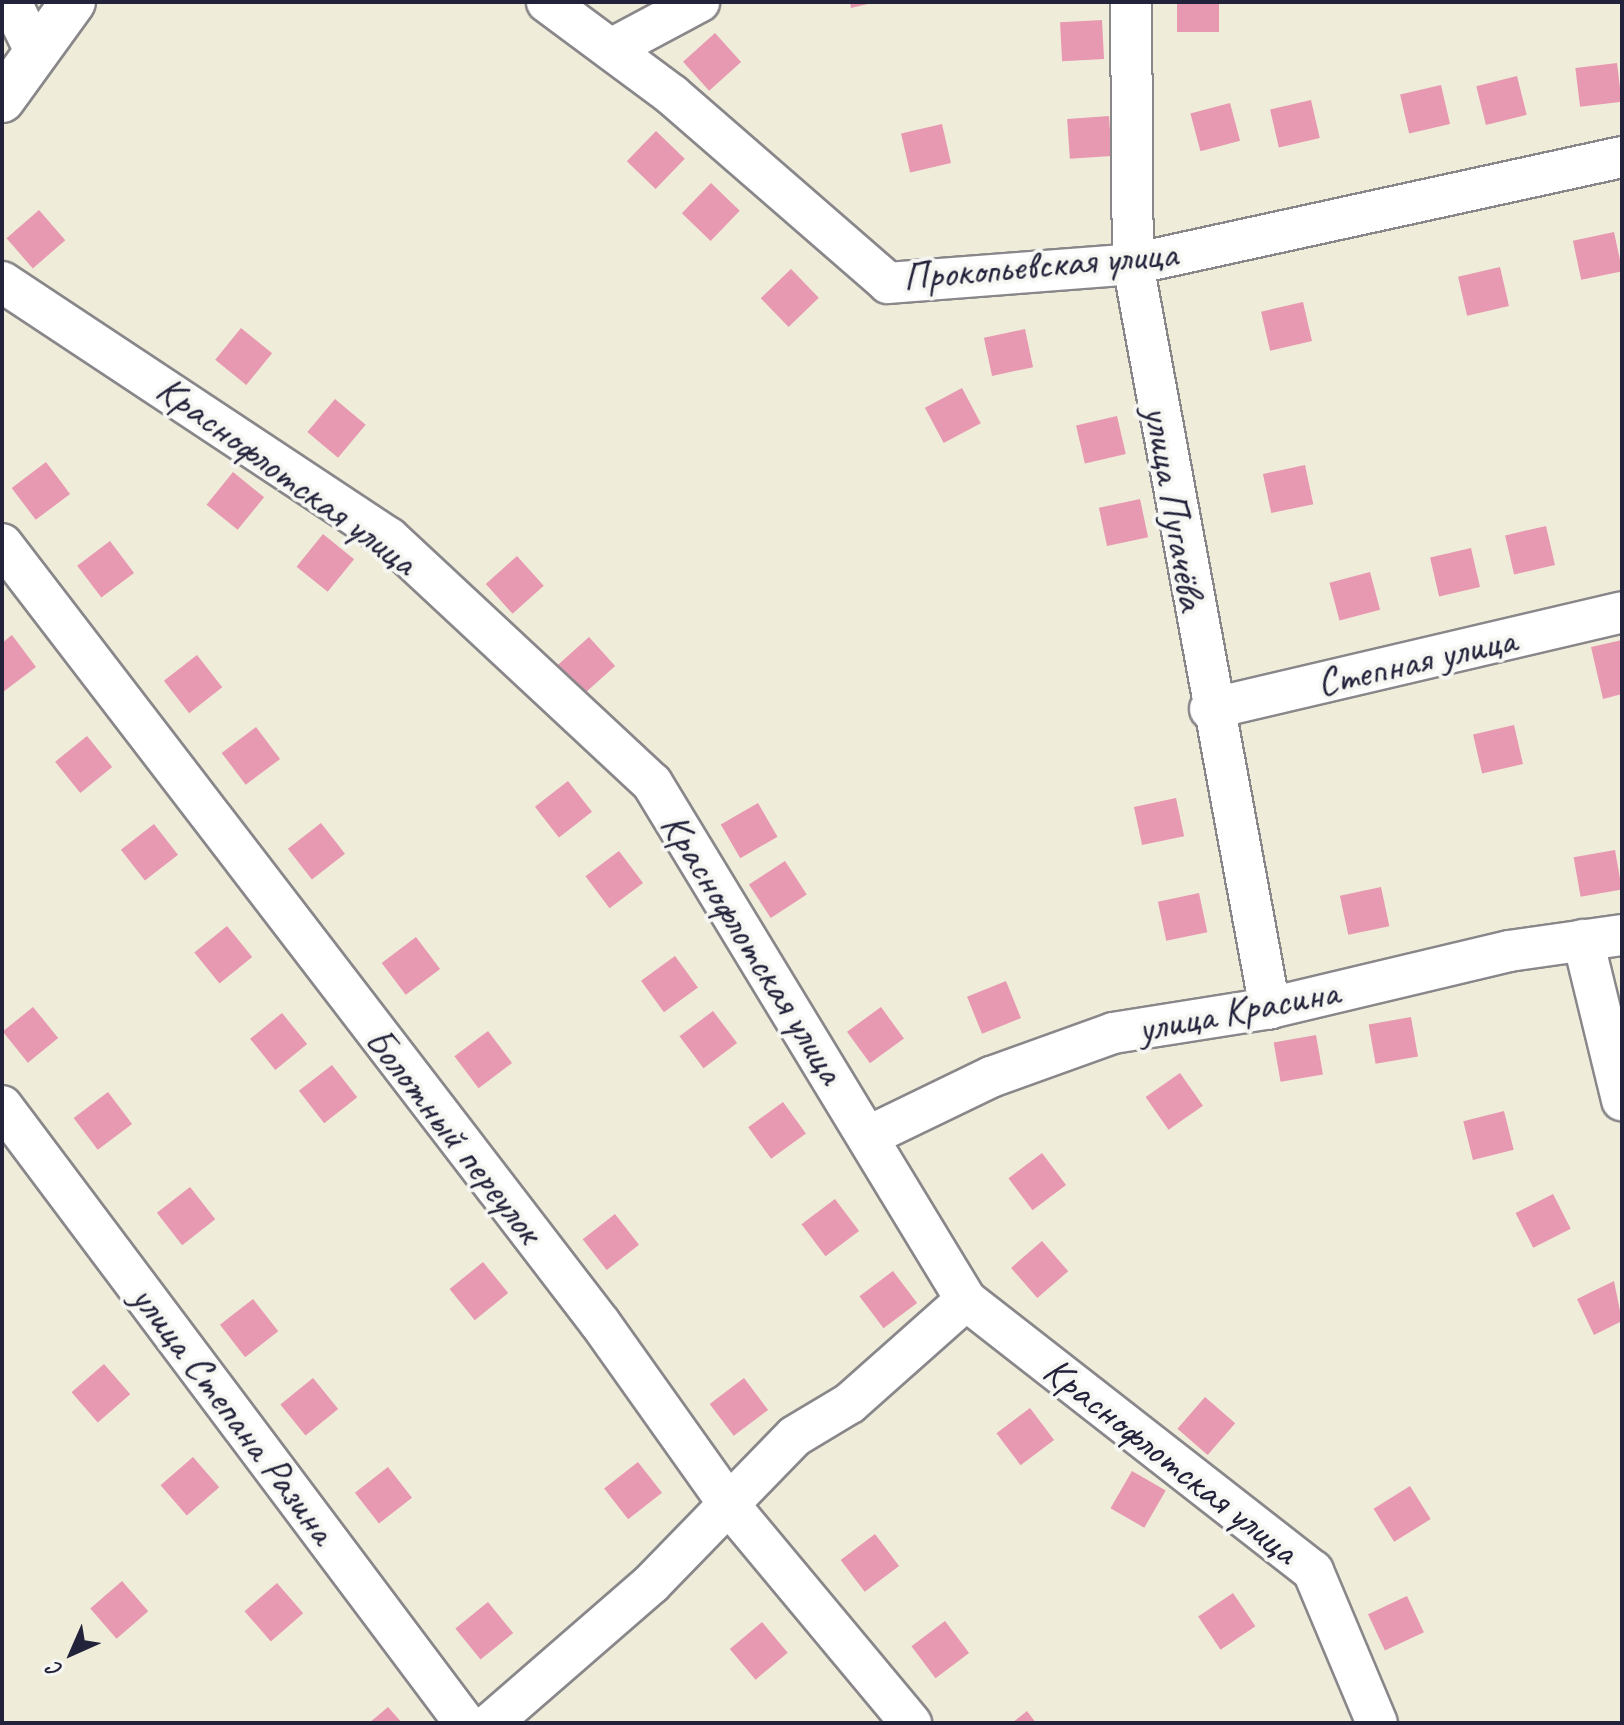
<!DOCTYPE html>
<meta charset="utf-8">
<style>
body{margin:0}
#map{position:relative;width:1624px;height:1725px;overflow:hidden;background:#f0ecda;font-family:Caveat,sans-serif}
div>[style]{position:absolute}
.building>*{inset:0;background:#e799b1;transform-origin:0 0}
.roads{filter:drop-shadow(2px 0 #89878a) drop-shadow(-2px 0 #89878a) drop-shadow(0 2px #89878a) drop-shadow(0 -2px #89878a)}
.street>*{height:40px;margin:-20px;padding:0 20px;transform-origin:20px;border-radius:20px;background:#fff}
.secondary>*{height:44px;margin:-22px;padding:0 22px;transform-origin:22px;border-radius:22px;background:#fff}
span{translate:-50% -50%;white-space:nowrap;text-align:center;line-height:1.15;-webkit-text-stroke:8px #f6f6f2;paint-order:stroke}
.street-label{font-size:40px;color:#22223b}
.frame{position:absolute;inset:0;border:4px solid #22223b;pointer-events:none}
.north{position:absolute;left:32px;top:1613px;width:80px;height:80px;-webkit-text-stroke:6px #f6f6f2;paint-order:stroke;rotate:225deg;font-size:22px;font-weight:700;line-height:32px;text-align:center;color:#22223b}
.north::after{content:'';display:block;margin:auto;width:28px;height:36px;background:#22223b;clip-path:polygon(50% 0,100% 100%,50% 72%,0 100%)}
</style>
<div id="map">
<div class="building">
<i style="clip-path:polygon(850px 2px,871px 2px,872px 3px,851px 8px)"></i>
<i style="left:1177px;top:2px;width:42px;height:30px"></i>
<i style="left:1102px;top:20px;width:39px;height:42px;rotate:87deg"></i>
<i style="left:715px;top:33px;width:39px;height:43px;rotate:48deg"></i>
<i style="left:1617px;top:63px;width:39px;height:42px;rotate:83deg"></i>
<i style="left:1517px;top:76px;width:40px;height:42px;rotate:76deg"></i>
<i style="left:1441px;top:85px;width:40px;height:42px;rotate:77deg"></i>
<i style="left:1311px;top:100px;width:39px;height:42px;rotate:77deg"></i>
<i style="left:1230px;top:103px;width:39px;height:41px;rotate:75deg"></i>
<i style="left:1109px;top:116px;width:40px;height:42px;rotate:86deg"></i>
<i style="left:942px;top:124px;width:40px;height:42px;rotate:77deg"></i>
<i style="left:656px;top:131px;width:40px;height:42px;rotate:44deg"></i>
<i style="left:711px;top:183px;width:40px;height:42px;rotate:44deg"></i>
<i style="left:39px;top:210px;width:40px;height:43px;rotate:49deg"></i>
<i style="left:1614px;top:232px;width:40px;height:42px;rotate:78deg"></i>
<i style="left:1500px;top:267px;width:40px;height:43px;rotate:77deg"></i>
<i style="left:791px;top:269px;width:40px;height:42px;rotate:46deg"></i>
<i style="left:1303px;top:302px;width:40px;height:43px;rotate:77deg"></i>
<i style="left:241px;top:328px;width:40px;height:41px;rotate:39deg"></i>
<i style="left:1025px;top:329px;width:39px;height:42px;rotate:78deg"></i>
<i style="left:962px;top:388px;width:40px;height:42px;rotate:62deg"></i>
<i style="left:335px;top:399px;width:40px;height:43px;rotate:40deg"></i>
<i style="left:1117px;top:416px;width:39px;height:42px;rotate:77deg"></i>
<i style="left:46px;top:462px;width:40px;height:43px;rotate:53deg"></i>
<i style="left:1305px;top:465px;width:40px;height:43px;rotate:78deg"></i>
<i style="left:233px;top:472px;width:40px;height:42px;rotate:39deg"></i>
<i style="left:1140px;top:499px;width:39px;height:42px;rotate:78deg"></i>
<i style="left:1546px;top:526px;width:40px;height:42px;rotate:77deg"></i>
<i style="left:323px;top:534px;width:40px;height:42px;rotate:39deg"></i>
<i style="left:110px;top:541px;width:40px;height:41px;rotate:53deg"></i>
<i style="left:1471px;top:548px;width:40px;height:42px;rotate:77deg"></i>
<i style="left:517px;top:556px;width:40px;height:42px;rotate:48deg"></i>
<i style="left:1370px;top:572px;width:39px;height:42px;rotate:75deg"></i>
<i style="clip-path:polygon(12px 635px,36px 667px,3px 692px,2px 643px)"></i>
<i style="left:589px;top:637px;width:39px;height:42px;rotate:48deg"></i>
<i style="clip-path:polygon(1622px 640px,1622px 694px,1603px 699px,1591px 647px)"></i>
<i style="left:197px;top:655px;width:41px;height:42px;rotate:52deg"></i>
<i style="left:1514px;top:725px;width:40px;height:42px;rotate:77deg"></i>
<i style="left:256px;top:727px;width:40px;height:43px;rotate:53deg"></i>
<i style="left:87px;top:736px;width:40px;height:41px;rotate:51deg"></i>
<i style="left:568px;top:781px;width:39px;height:42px;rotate:52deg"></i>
<i style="left:1176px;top:798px;width:39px;height:43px;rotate:78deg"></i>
<i style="left:758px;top:803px;width:39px;height:43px;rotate:60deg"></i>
<i style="left:321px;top:823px;width:39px;height:42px;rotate:52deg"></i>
<i style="left:154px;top:824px;width:39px;height:42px;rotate:52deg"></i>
<i style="left:1615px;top:850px;width:40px;height:42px;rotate:80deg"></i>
<i style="left:619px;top:851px;width:40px;height:42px;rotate:53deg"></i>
<i style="left:785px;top:861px;width:40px;height:43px;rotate:57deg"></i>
<i style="left:1381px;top:887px;width:40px;height:42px;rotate:78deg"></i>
<i style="left:1199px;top:893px;width:40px;height:42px;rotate:78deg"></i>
<i style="left:227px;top:926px;width:40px;height:42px;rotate:51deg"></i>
<i style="left:416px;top:937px;width:40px;height:43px;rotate:53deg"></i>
<i style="left:675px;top:956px;width:39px;height:42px;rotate:54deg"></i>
<i style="left:1006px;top:981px;width:40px;height:42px;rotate:68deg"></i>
<i style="left:33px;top:1007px;width:40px;height:39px;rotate:51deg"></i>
<i style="left:881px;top:1007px;width:39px;height:42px;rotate:54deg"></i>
<i style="left:713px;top:1011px;width:40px;height:42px;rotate:53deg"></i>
<i style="left:282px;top:1013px;width:40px;height:41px;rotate:51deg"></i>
<i style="left:1411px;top:1017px;width:40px;height:43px;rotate:80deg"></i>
<i style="left:488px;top:1031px;width:40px;height:42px;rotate:53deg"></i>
<i style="left:1316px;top:1035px;width:40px;height:43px;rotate:80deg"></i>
<i style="left:332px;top:1065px;width:41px;height:42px;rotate:52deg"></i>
<i style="left:1180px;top:1073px;width:40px;height:42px;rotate:55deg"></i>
<i style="left:108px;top:1092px;width:40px;height:43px;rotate:53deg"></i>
<i style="left:783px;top:1102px;width:39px;height:43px;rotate:54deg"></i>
<i style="left:1504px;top:1111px;width:40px;height:42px;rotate:76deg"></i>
<i style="left:1042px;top:1153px;width:40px;height:42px;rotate:53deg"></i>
<i style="left:190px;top:1187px;width:41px;height:42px;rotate:52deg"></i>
<i style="left:1553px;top:1194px;width:39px;height:42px;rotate:63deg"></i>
<i style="left:835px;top:1199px;width:40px;height:42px;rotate:53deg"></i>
<i style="left:615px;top:1214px;width:39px;height:41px;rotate:52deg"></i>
<i style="left:1042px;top:1241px;width:40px;height:41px;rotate:49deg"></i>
<i style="left:483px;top:1262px;width:40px;height:43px;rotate:51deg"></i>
<i style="left:893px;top:1271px;width:40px;height:42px;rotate:53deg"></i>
<i style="clip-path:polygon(1614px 1281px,1622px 1321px,1594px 1335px,1577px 1299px)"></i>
<i style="left:253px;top:1299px;width:41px;height:42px;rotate:52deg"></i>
<i style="left:104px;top:1364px;width:40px;height:43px;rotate:49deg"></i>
<i style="left:313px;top:1378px;width:40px;height:42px;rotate:51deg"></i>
<i style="left:744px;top:1378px;width:40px;height:43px;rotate:53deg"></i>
<i style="left:1205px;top:1397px;width:40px;height:42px;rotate:41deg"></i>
<i style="left:1030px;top:1408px;width:40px;height:42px;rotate:53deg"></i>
<i style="left:193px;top:1457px;width:40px;height:43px;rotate:49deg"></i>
<i style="left:638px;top:1462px;width:39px;height:43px;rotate:52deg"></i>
<i style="left:388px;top:1467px;width:39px;height:42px;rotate:52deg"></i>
<i style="left:1132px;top:1471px;width:39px;height:43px;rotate:30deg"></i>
<i style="left:1410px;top:1486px;width:39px;height:43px;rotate:58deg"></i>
<i style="left:875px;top:1534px;width:40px;height:43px;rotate:53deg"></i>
<i style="left:122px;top:1581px;width:40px;height:42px;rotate:49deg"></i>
<i style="left:277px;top:1583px;width:40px;height:43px;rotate:49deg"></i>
<i style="left:1233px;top:1593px;width:40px;height:42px;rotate:56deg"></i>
<i style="left:1407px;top:1596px;width:40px;height:43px;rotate:65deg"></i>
<i style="left:488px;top:1602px;width:40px;height:42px;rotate:51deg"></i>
<i style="left:945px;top:1621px;width:40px;height:42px;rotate:53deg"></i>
<i style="left:762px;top:1622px;width:40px;height:42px;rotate:50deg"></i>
<i style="clip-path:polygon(388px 1707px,402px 1723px,369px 1723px)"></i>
<i style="clip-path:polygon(1027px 1711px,1036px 1723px,1012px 1723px)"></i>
</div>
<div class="roads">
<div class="street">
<i style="left:11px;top:2px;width:57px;rotate:63.9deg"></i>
<i style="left:547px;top:2px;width:156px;rotate:36.6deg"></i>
<i style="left:672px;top:95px;width:286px;rotate:41deg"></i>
<i style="left:888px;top:283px;width:246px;rotate:-4.4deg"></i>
<i style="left:1133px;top:264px;width:501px;rotate:-12.34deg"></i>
<i style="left:1131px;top:2px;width:262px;rotate:89.6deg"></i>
<i style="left:1133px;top:264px;width:757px;rotate:79.57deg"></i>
<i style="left:611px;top:49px;width:100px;rotate:-28.1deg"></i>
<i style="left:2px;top:282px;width:464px;rotate:33.5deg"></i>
<i style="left:389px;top:538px;width:359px;rotate:43deg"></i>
<i style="left:652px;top:783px;width:605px;rotate:58.73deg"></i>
<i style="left:966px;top:1300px;width:440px;rotate:38deg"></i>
<i style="left:1313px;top:1571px;width:165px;rotate:67.2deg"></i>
<i style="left:2px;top:544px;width:982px;rotate:52.49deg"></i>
<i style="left:600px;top:1323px;width:224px;rotate:54.6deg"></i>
<i style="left:730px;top:1506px;width:283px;rotate:50.2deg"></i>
<i style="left:1210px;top:709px;width:423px;rotate:-13.2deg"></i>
<i style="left:1583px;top:940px;width:165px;rotate:76.3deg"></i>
<i style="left:2px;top:1106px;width:771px;rotate:53.12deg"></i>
<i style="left:869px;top:1136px;width:136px;rotate:-25.8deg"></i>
<i style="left:991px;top:1077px;width:130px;rotate:-19.8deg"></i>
<i style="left:1113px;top:1033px;width:159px;rotate:-9deg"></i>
<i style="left:1270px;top:1008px;width:246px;rotate:-13.4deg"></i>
<i style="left:1509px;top:951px;width:114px;rotate:-8.1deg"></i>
<i style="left:491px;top:1723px;width:212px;rotate:-41deg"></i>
<i style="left:651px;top:1584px;width:206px;rotate:-45.8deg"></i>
<i style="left:795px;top:1436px;width:64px;rotate:-31deg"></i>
<i style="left:850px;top:1403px;width:155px;rotate:-41.6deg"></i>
</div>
<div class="secondary">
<i style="left:2px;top:100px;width:121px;rotate:-54.1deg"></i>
</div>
</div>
<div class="street-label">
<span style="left:1040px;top:265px;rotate:-5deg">Прокопьевская улица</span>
<span style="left:287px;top:475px;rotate:36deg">Краснофлотская улица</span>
<span style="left:1175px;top:508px;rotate:80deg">улица Пугачёва</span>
<span style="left:1416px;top:661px;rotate:-13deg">Степная улица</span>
<span style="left:753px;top:948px;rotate:58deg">Краснофлотская улица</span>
<span style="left:1238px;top:1010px;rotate:-11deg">улица Красина</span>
<span style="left:454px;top:1135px;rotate:52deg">Болотный переулок</span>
<span style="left:234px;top:1414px;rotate:53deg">улица Степана Разина</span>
<span style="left:1171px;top:1460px;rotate:38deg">Краснофлотская улица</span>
</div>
<div class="frame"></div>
<div class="north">С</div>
</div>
